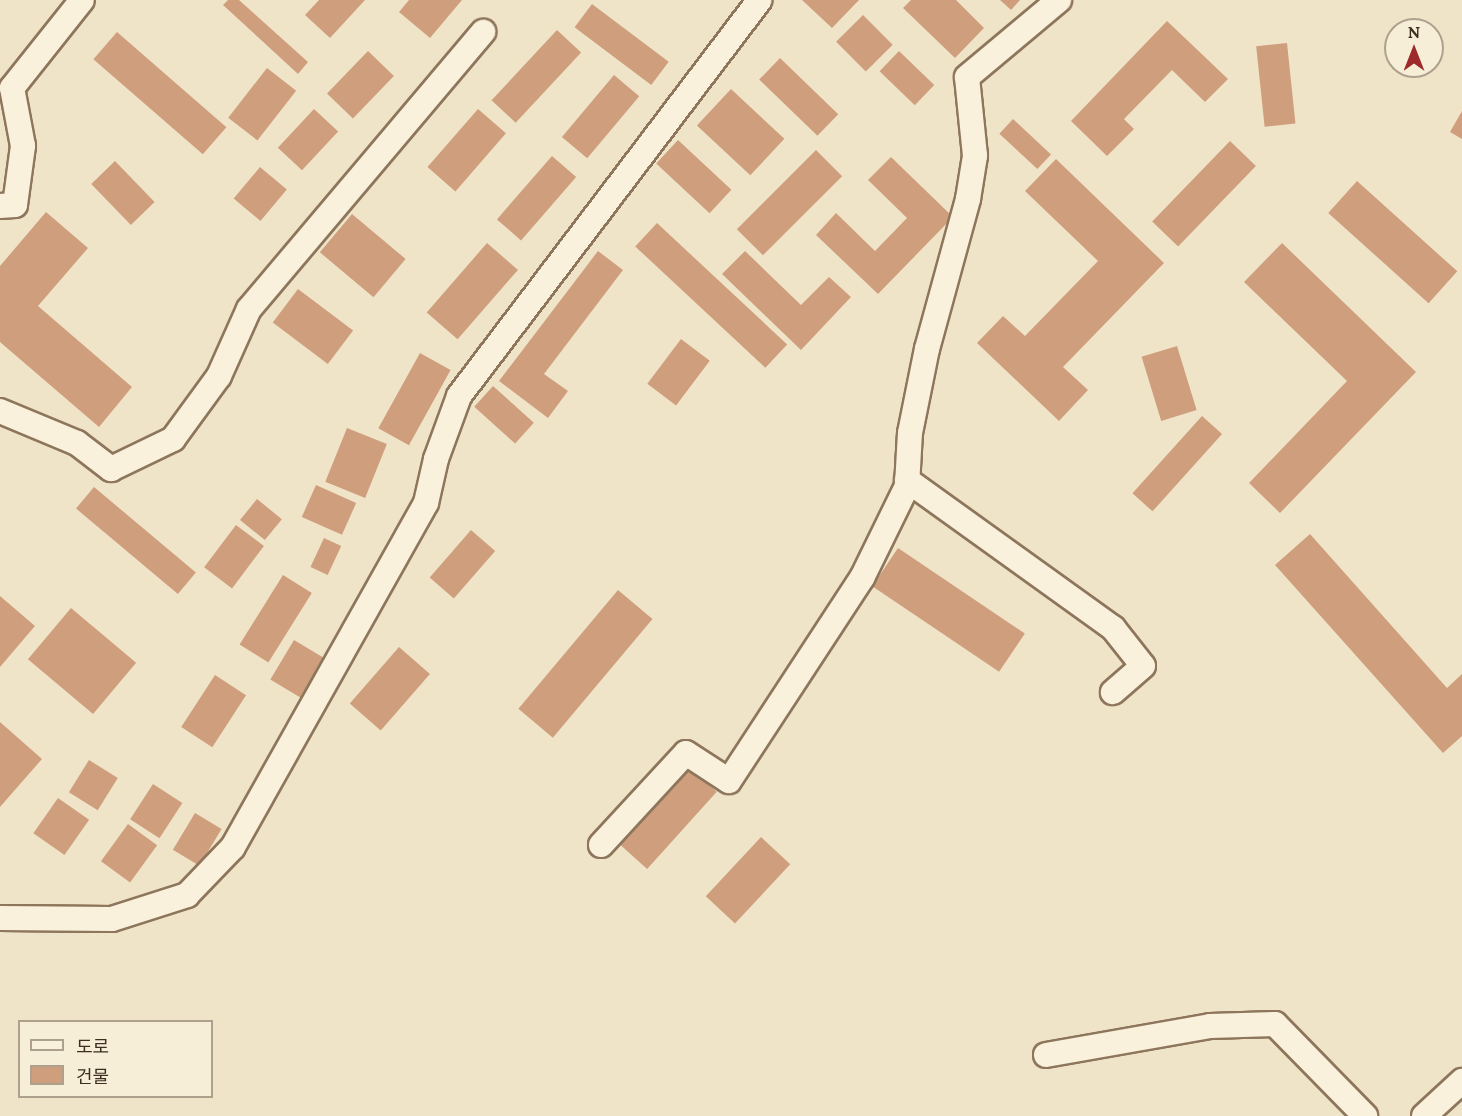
<!DOCTYPE html>
<meta charset="utf-8">
<style>
body{margin:0}
#map{position:relative;width:1462px;height:1116px;overflow:hidden;background:#f0e4c8;font-family:Lora,"Noto Sans KR",serif}
div>[style]{position:absolute}
.building>*{inset:0;background:#cf9f7d;transform-origin:0 0}
.roads{filter:drop-shadow(2px 0 #8d765c) drop-shadow(-2px 0 #8d765c) drop-shadow(0 2px #8d765c) drop-shadow(0 -2px #8d765c)}
.street>*{height:24px;margin:-12px;padding:0 12px;transform-origin:12px;border-radius:12px;background:#faf1dc}
span{translate:-50% -50%;white-space:nowrap;text-align:center;line-height:1.15;-webkit-text-stroke:5px #f7eed8;paint-order:stroke}
.legend{position:absolute;left:18px;top:1020px;width:195px;height:78px;box-sizing:border-box;background:#f7eed8;border:2px solid #ada18e;margin:0;padding:8px 10px;list-style:none;font-size:18px;color:#3d2e20}
.legend li{display:flex;align-items:center;gap:12px;height:30px}
.legend b{width:30px;border:2px solid #ada18e}
.north{position:absolute;left:1384px;top:18px;width:60px;height:60px;box-sizing:border-box;background:#f7eed8;border:2px solid #ada18e;border-radius:50%;rotate:0deg;font-size:16px;font-weight:700;line-height:24px;text-align:center;color:#3d2e20}
.north::after{content:'';display:block;margin:auto;width:21px;height:27px;background:#9e2a2b;clip-path:polygon(50% 0,100% 100%,50% 72%,0 100%)}
</style>
<div id="map">
<div class="building">
<i style="clip-path:polygon(228px 0,239px 0,308px 62px,298px 74px,223px 5px)"></i>
<i style="clip-path:polygon(319px 0,365px 0,330px 38px,305px 15px)"></i>
<i style="clip-path:polygon(409px 0,462px 0,430px 38px,399px 12px)"></i>
<i style="clip-path:polygon(802px 0,859px 0,832px 28px)"></i>
<i style="clip-path:polygon(911px 0,956px 0,984px 28px,955px 58px,903px 8px)"></i>
<i style="clip-path:polygon(1000px 0,1020px 0,1011px 10px)"></i>
<i style="left:592px;top:4px;width:96px;height:29px;rotate:37deg"></i>
<i style="left:863px;top:15px;width:42px;height:38px;rotate:45deg"></i>
<i style="clip-path:polygon(1167px 21px,1228px 79px,1205px 102px,1172px 70px,1124px 119px,1134px 129px,1107px 156px,1071px 121px)"></i>
<i style="left:557px;top:30px;width:33px;height:96px;rotate:43deg"></i>
<i style="left:117px;top:32px;width:145px;height:36px;rotate:41deg"></i>
<i style="left:1287px;top:43px;width:81px;height:31px;rotate:84deg"></i>
<i style="left:368px;top:51px;width:36px;height:59px;rotate:44deg"></i>
<i style="left:899px;top:51px;width:49px;height:28px;rotate:44deg"></i>
<i style="left:780px;top:58px;width:81px;height:30px;rotate:44deg"></i>
<i style="left:267px;top:68px;width:37px;height:63px;rotate:38deg"></i>
<i style="left:614px;top:75px;width:33px;height:81px;rotate:40deg"></i>
<i style="left:731px;top:89px;width:73px;height:50px;rotate:43deg"></i>
<i style="left:314px;top:109px;width:33px;height:53px;rotate:43deg"></i>
<i style="left:478px;top:109px;width:37px;height:77px;rotate:41deg"></i>
<i style="clip-path:polygon(1462px 111px,1462px 139px,1450px 132px)"></i>
<i style="left:1013px;top:119px;width:52px;height:20px;rotate:43deg"></i>
<i style="left:678px;top:140px;width:73px;height:32px;rotate:43deg"></i>
<i style="left:1230px;top:141px;width:36px;height:112px;rotate:44deg"></i>
<i style="left:816px;top:150px;width:37px;height:112px;rotate:45deg"></i>
<i style="left:552px;top:156px;width:32px;height:84px;rotate:41deg"></i>
<i style="clip-path:polygon(891px 157px,953px 217px,878px 294px,816px 235px,836px 213px,875px 251px,907px 218px,868px 180px)"></i>
<i style="clip-path:polygon(1056px 159px,1164px 263px,1063px 367px,1088px 390px,1059px 421px,977px 343px,1003px 316px,1025px 336px,1098px 261px,1025px 191px)"></i>
<i style="left:115px;top:161px;width:57px;height:33px;rotate:46deg"></i>
<i style="left:260px;top:167px;width:35px;height:41px;rotate:40deg"></i>
<i style="left:1357px;top:181px;width:135px;height:43px;rotate:42deg"></i>
<i style="clip-path:polygon(46px 212px,88px 248px,38px 306px,132px 387px,99px 427px,0 342px,0 266px)"></i>
<i style="left:352px;top:214px;width:70px;height:50px;rotate:40deg"></i>
<i style="left:657px;top:223px;width:178px;height:32px;rotate:43deg"></i>
<i style="left:487px;top:243px;width:41px;height:92px;rotate:41deg"></i>
<i style="clip-path:polygon(1282px 243px,1416px 372px,1280px 513px,1249px 483px,1347px 381px,1244px 282px)"></i>
<i style="clip-path:polygon(598px 251px,623px 270px,544px 374px,568px 391px,548px 418px,499px 381px)"></i>
<i style="clip-path:polygon(745px 251px,801px 305px,829px 277px,851px 297px,801px 350px,722px 274px)"></i>
<i style="left:298px;top:289px;width:69px;height:42px;rotate:37deg"></i>
<i style="left:681px;top:339px;width:36px;height:56px;rotate:37deg"></i>
<i style="left:1177px;top:346px;width:67px;height:37px;rotate:73deg"></i>
<i style="left:420px;top:353px;width:35px;height:86px;rotate:29deg"></i>
<i style="left:493px;top:386px;width:55px;height:28px;rotate:42deg"></i>
<i style="left:1202px;top:416px;width:27px;height:104px;rotate:42deg"></i>
<i style="left:347px;top:428px;width:43px;height:58px;rotate:22deg"></i>
<i style="left:316px;top:485px;width:44px;height:35px;rotate:24deg"></i>
<i style="left:94px;top:487px;width:133px;height:28px;rotate:40deg"></i>
<i style="left:257px;top:499px;width:32px;height:27px;rotate:39deg"></i>
<i style="left:236px;top:525px;width:35px;height:53px;rotate:37deg"></i>
<i style="left:471px;top:530px;width:32px;height:63px;rotate:41deg"></i>
<i style="clip-path:polygon(1310px 534px,1447px 688px,1462px 674px,1462px 736px,1443px 753px,1275px 565px)"></i>
<i style="left:324px;top:538px;width:19px;height:32px;rotate:25deg"></i>
<i style="left:898px;top:548px;width:153px;height:46px;rotate:34deg"></i>
<i style="left:283px;top:575px;width:34px;height:82px;rotate:32deg"></i>
<i style="left:618px;top:590px;width:45px;height:155px;rotate:40deg"></i>
<i style="clip-path:polygon(0 596px,35px 626px,0 667px)"></i>
<i style="left:71px;top:608px;width:85px;height:67px;rotate:40deg"></i>
<i style="left:294px;top:640px;width:35px;height:46px;rotate:31deg"></i>
<i style="left:399px;top:647px;width:41px;height:75px;rotate:41deg"></i>
<i style="left:215px;top:675px;width:37px;height:62px;rotate:33deg"></i>
<i style="clip-path:polygon(0 722px,42px 759px,0 807px)"></i>
<i style="left:89px;top:760px;width:34px;height:38px;rotate:32deg"></i>
<i style="left:687px;top:765px;width:40px;height:104px;rotate:42deg"></i>
<i style="left:153px;top:784px;width:35px;height:42px;rotate:33deg"></i>
<i style="left:58px;top:798px;width:38px;height:43px;rotate:35deg"></i>
<i style="left:195px;top:813px;width:31px;height:43px;rotate:31deg"></i>
<i style="left:128px;top:824px;width:36px;height:46px;rotate:36deg"></i>
<i style="left:761px;top:837px;width:40px;height:81px;rotate:43deg"></i>
</div>
<div class="roads">
<div class="street">
<i style="left:0;top:206px;width:15px;rotate:-4deg"></i>
<i style="left:15px;top:205px;width:60px;rotate:-82.3deg"></i>
<i style="left:23px;top:146px;width:59px;rotate:-100.7deg"></i>
<i style="left:12px;top:88px;width:112px;rotate:-51.5deg"></i>
<i style="left:0;top:411px;width:83px;rotate:22.6deg"></i>
<i style="left:77px;top:443px;width:43px;rotate:37.4deg"></i>
<i style="left:111px;top:469px;width:69px;rotate:-25.8deg"></i>
<i style="left:173px;top:439px;width:78px;rotate:-53.9deg"></i>
<i style="left:219px;top:376px;width:73px;rotate:-65.9deg"></i>
<i style="left:249px;top:309px;width:363px;rotate:-49.8deg"></i>
<i style="left:907px;top:480px;width:254px;rotate:35.7deg"></i>
<i style="left:1113px;top:628px;width:48px;rotate:51.7deg"></i>
<i style="left:1143px;top:666px;width:40px;rotate:139deg"></i>
<i style="left:601px;top:845px;width:125px;rotate:-47.3deg"></i>
<i style="left:686px;top:753px;width:51px;rotate:33.1deg"></i>
<i style="left:729px;top:781px;width:243px;rotate:-56.8deg"></i>
<i style="left:862px;top:578px;width:102px;rotate:-63.9deg"></i>
<i style="left:907px;top:486px;width:53px;rotate:-86.8deg"></i>
<i style="left:910px;top:433px;width:86px;rotate:-78.6deg"></i>
<i style="left:927px;top:349px;width:156px;rotate:-74.7deg"></i>
<i style="left:968px;top:199px;width:44px;rotate:-80.8deg"></i>
<i style="left:975px;top:156px;width:79px;rotate:-95.8deg"></i>
<i style="left:967px;top:77px;width:120px;rotate:-39.9deg"></i>
<i style="left:0;top:918px;width:112px;rotate:0.5deg"></i>
<i style="left:112px;top:919px;width:79px;rotate:-17.7deg"></i>
<i style="left:187px;top:895px;width:66px;rotate:-46.2deg"></i>
<i style="left:233px;top:847px;width:394px;rotate:-60.7deg"></i>
<i style="left:426px;top:503px;width:45px;rotate:-77.2deg"></i>
<i style="left:436px;top:459px;width:67px;rotate:-69.9deg"></i>
<i style="left:459px;top:396px;width:497px;rotate:-52.8deg"></i>
<i style="left:1046px;top:1055px;width:167px;rotate:-10deg"></i>
<i style="left:1210px;top:1026px;width:65px;rotate:-1.8deg"></i>
<i style="left:1275px;top:1024px;width:129px;rotate:45.6deg"></i>
<i style="left:1424px;top:1116px;width:52px;rotate:-42.6deg"></i>
</div>
</div>
<ul class="legend">
<li><b style="height:8px;background:#faf1dc"></b>도로</li>
<li><b style="height:16px;background:#cf9f7d"></b>건물</li>
</ul>
<div class="north">N</div>
</div>
